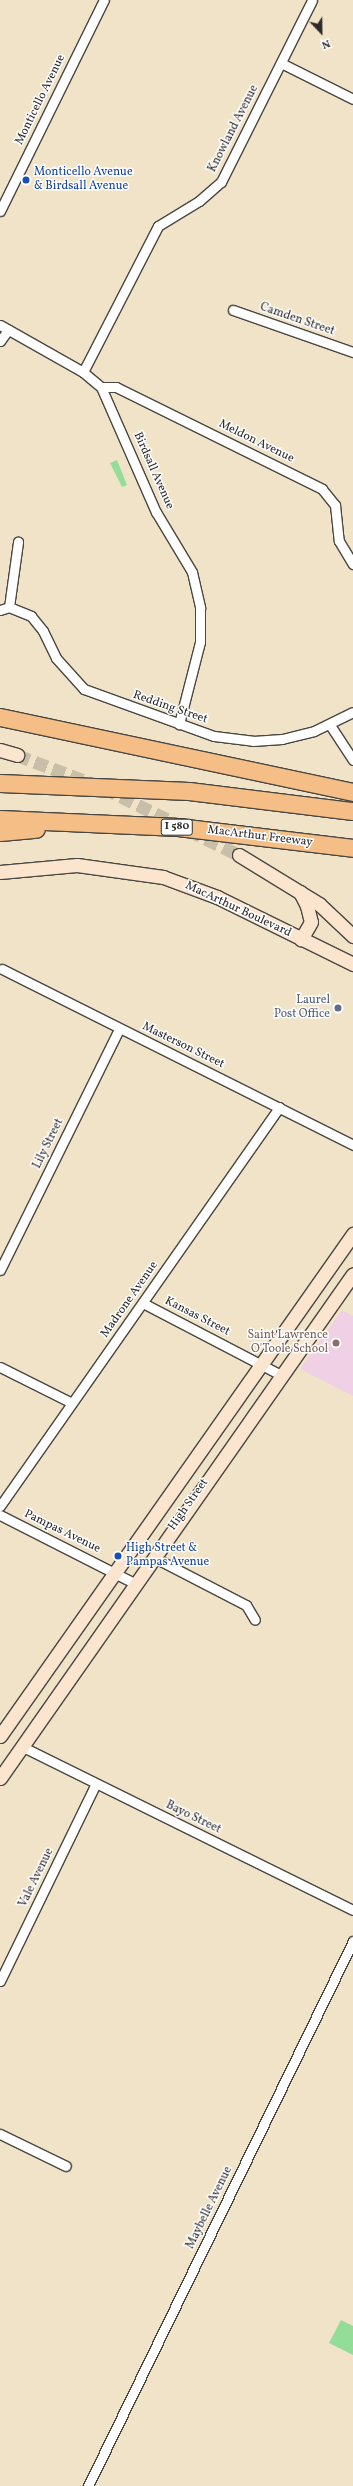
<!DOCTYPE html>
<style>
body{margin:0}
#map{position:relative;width:353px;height:2486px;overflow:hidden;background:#f1e3c7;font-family:Vollkorn,serif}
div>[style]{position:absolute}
.built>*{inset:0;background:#efd0e5}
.green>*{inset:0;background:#94dd99}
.secondary-tunnel>*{height:13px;margin-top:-6.5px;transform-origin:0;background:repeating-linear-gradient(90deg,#c9bea8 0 13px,transparent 0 19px)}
.roads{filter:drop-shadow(1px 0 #494742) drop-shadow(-1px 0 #494742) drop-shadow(0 1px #494742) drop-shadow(0 -1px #494742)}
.street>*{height:9px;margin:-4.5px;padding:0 4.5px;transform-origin:4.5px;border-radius:4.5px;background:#fff}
.secondary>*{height:13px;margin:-6.5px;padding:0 6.5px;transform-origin:6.5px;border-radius:6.5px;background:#fbe5cf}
.highway>*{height:17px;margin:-8.5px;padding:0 8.5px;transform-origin:8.5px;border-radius:8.5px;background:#f6be87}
.dots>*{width:11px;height:11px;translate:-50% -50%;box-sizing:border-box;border:2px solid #fff;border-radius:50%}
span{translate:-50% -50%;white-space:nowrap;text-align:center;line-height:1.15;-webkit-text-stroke:3px #fff;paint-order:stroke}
.shield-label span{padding:1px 3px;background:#fff;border:1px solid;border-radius:3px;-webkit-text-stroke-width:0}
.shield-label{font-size:11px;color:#2b2b2b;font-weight:700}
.street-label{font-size:12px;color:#2b2b2b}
.transit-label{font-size:12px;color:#164399}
.left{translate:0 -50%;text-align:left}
.service-label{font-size:12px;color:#4e5e75}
.right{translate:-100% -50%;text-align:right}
.education-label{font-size:12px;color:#785e54}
.north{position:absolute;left:301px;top:12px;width:40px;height:40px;-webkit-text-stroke:3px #fff;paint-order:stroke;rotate:158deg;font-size:11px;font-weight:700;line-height:16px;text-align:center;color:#2b2b2b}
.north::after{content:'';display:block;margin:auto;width:14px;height:18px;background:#2b2b2b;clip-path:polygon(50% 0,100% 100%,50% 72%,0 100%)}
</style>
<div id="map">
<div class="built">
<i style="clip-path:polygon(342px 1310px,353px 1316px,353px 1396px,300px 1369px)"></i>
</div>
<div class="green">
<i style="clip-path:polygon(117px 460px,127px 485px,122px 487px,110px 463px)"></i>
<i style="clip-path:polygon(341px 2320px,353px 2326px,353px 2355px,329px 2343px)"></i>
</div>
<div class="secondary-tunnel">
<i style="left:17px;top:755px;width:93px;rotate:20.8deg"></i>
<i style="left:104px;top:788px;width:151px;rotate:26.4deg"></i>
</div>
<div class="roads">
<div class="street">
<i style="left:281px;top:63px;width:80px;rotate:26.6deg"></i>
<i style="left:0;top:211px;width:235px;rotate:-63.8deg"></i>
<i style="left:233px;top:310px;width:127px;rotate:19.3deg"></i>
<i style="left:0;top:325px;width:95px;rotate:29.5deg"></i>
<i style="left:83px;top:372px;width:23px;rotate:40deg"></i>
<i style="left:101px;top:387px;width:137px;rotate:66.3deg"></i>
<i style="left:156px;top:512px;width:70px;rotate:59deg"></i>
<i style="left:192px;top:572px;width:37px;rotate:77deg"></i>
<i style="left:200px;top:608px;width:34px;rotate:90deg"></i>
<i style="left:200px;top:642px;width:85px;rotate:104.4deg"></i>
<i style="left:0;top:341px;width:14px;rotate:-54deg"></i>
<i style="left:83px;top:372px;width:164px;rotate:-62.8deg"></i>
<i style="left:158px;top:226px;width:48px;rotate:-31.4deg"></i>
<i style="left:199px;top:201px;width:29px;rotate:-41deg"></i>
<i style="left:221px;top:182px;width:203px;rotate:-63.4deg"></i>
<i style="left:101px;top:387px;width:15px"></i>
<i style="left:116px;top:387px;width:230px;rotate:26.3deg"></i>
<i style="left:322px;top:489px;width:21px;rotate:51deg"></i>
<i style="left:335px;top:505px;width:36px;rotate:84deg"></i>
<i style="left:339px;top:541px;width:27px;rotate:59deg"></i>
<i style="left:9px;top:607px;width:66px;rotate:-82.1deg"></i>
<i style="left:0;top:610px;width:9px;rotate:-18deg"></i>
<i style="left:9px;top:607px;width:24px;rotate:22deg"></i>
<i style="left:31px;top:616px;width:19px;rotate:51deg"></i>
<i style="left:43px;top:631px;width:30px;rotate:64deg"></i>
<i style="left:56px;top:658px;width:42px;rotate:47.9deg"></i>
<i style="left:84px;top:689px;width:138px;rotate:19.9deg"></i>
<i style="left:214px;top:736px;width:39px;rotate:7deg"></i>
<i style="left:253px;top:741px;width:29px;rotate:-4deg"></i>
<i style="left:282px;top:739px;width:33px;rotate:-14deg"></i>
<i style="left:314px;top:731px;width:43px;rotate:-26deg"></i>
<i style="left:330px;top:725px;width:42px;rotate:56.7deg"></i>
<i style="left:2px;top:969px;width:393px;rotate:26.6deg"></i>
<i style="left:0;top:1270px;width:269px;rotate:-63.7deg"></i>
<i style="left:143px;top:1303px;width:156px;rotate:27.6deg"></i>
<i style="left:0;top:1367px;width:80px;rotate:26.6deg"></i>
<i style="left:0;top:1506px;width:487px;rotate:-55deg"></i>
<i style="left:0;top:1515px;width:150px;rotate:26.9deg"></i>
<i style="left:153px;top:1557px;width:105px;rotate:27.3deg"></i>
<i style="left:246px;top:1605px;width:17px;rotate:59deg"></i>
<i style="left:23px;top:1747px;width:368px;rotate:26.3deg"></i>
<i style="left:0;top:1981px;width:218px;rotate:-64.1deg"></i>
<i style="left:0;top:2134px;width:73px;rotate:25.9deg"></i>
<i style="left:88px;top:2486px;width:606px;rotate:-64.07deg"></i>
</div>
<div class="secondary">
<i style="left:0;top:750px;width:18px;rotate:16deg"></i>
<i style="left:239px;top:855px;width:94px;rotate:31.5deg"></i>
<i style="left:319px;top:904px;width:47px;rotate:43.3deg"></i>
<i style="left:0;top:872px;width:77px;rotate:-5.2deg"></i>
<i style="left:77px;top:865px;width:87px;rotate:7.9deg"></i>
<i style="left:163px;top:877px;width:58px;rotate:20.3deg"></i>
<i style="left:217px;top:897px;width:152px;rotate:26.2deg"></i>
<i style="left:300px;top:892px;width:16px;rotate:63deg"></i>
<i style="left:307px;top:906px;width:16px;rotate:76deg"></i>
<i style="left:311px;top:922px;width:20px;rotate:120deg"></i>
<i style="left:0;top:1736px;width:614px;rotate:-54.89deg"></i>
<i style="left:0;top:1778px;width:615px;rotate:-54.99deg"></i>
</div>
<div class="highway">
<i style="left:0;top:717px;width:361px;rotate:12deg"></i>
<i style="left:0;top:783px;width:189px;rotate:2.4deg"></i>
<i style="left:189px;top:791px;width:165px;rotate:7deg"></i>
<i style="left:0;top:819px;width:178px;rotate:2.6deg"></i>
<i style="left:178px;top:827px;width:176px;rotate:6.8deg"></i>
<i style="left:0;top:832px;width:36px;rotate:-5deg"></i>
</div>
</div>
<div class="dots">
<i style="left:26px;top:180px;background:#1a4fb4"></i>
<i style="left:338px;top:1008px;background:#5c6f8a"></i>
<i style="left:336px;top:1343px;background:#8d6e63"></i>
<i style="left:118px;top:1556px;background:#1a4fb4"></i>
</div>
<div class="shield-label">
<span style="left:177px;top:827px">I 580</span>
</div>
<div class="street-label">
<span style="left:41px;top:100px;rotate:-64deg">Monticello Avenue</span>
<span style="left:234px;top:129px;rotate:-63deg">Knowland Avenue</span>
<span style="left:297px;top:320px;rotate:19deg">Camden Street</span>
<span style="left:256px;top:442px;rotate:26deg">Meldon Avenue</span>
<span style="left:153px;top:471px;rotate:66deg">Birdsall Avenue</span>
<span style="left:170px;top:708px;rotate:19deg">Redding Street</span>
<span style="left:260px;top:837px;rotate:7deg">MacArthur Freeway</span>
<span style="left:238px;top:910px;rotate:25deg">MacArthur Boulevard</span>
<span style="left:183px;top:1046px;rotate:26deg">Masterson Street</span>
<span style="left:49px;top:1144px;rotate:-64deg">Lily Street</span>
<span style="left:130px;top:1300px;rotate:-55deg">Madrone Avenue</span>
<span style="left:197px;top:1317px;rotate:27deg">Kansas Street</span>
<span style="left:189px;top:1505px;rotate:-55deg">High Street</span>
<span style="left:62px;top:1532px;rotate:26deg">Pampas Avenue</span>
<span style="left:193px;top:1818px;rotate:26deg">Bayo Street</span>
<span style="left:37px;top:1878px;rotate:-64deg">Vale Avenue</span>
<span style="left:210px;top:2208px;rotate:-64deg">Maybelle Avenue</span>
</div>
<div class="transit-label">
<span class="left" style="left:34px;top:180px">Monticello Avenue<br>&amp; Birdsall Avenue</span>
<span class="left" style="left:126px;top:1556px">High Street &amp;<br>Pampas Avenue</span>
</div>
<div class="service-label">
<span class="right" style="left:330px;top:1008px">Laurel<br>Post Office</span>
</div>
<div class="education-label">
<span class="right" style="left:328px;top:1343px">Saint Lawrence<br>O'Toole School</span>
</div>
<div class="north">N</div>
</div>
